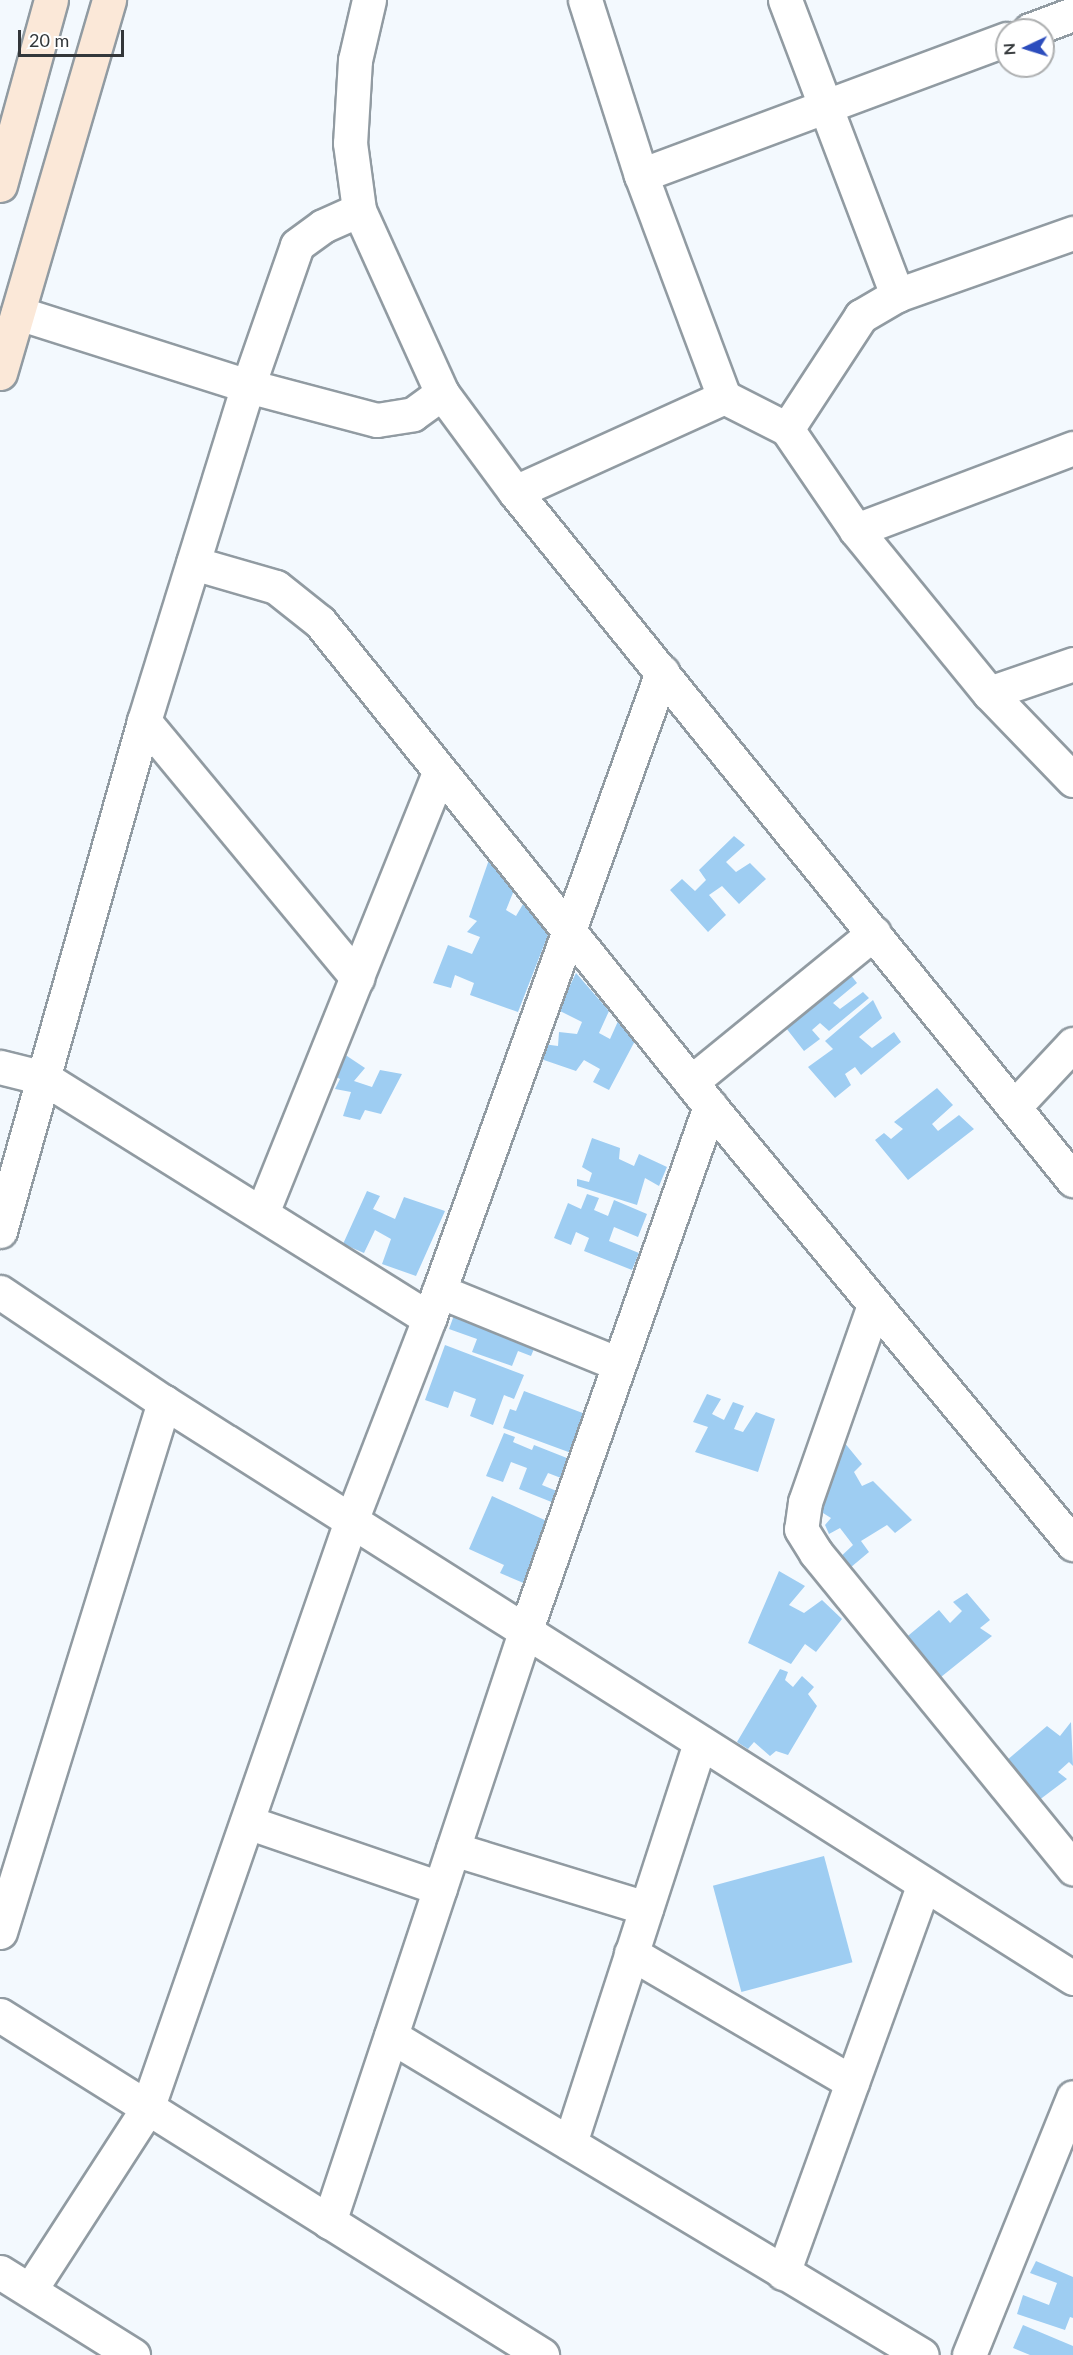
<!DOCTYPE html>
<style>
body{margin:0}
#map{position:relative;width:1073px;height:2355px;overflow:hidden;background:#f3f9fe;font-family:Lato,sans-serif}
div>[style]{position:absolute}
.building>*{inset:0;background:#9ecdf2;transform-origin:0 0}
.roads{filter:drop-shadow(2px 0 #919ba2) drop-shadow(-2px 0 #919ba2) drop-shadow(0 2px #919ba2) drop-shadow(0 -2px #919ba2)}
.street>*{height:33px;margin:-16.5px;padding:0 16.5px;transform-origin:16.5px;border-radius:16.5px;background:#fff}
.secondary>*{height:33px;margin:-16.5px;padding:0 16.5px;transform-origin:16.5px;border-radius:16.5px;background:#fbe8d8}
span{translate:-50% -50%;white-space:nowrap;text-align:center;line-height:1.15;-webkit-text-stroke:5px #fff;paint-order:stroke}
.north{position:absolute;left:995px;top:18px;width:60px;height:60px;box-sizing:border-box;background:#fff;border:2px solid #adafb0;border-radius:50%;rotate:266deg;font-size:16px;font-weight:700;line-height:24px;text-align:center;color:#33373a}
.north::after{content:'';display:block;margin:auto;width:21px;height:27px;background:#2c4dbd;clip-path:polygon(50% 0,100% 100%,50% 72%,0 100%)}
.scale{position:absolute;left:18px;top:30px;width:106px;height:27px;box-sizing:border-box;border:3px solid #33373a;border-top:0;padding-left:8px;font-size:18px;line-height:21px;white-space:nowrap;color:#33373a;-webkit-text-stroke:4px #fff;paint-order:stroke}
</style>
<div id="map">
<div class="building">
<i style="clip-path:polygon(734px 836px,745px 845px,726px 862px,736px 872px,750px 863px,766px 879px,739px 904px,722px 886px,709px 895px,726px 915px,708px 932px,670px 890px,682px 879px,695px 891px,706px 880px,699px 870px)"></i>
<i style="clip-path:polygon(491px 854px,517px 883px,506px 910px,516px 916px,529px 894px,553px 922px,518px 1012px,470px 995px,474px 983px,455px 975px,451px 988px,433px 983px,448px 945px,472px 954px,480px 937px,467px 932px,477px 921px,469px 917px)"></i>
<i style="clip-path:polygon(840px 961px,857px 983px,833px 1003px,840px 1009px,863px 992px,869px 998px,829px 1031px,820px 1023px,812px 1030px,820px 1039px,804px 1051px,786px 1028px,802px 1016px,791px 1001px)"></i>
<i style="clip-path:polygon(576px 973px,609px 1011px,599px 1033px,610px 1039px,619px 1019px,637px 1037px,609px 1090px,593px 1082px,600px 1069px,584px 1060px,576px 1071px,541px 1059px,543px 1044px,558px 1046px,559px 1032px,577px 1034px,582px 1022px,558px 1010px)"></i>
<i style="clip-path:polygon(873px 1000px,882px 1018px,859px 1037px,872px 1048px,894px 1032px,901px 1042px,861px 1075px,855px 1067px,845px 1074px,851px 1085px,835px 1098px,808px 1067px,833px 1049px,825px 1041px)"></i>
<i style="clip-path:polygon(338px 1050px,365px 1068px,354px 1081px,372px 1087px,380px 1070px,402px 1074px,381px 1114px,365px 1110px,360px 1120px,343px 1116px,351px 1092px,335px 1089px,340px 1079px,325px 1071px)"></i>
<i style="clip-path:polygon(937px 1088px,953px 1105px,932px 1124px,938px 1131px,959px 1115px,974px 1129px,908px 1180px,875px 1140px,884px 1133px,891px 1139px,903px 1129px,894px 1122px)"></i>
<i style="clip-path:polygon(592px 1138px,620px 1148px,619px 1159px,634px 1166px,639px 1154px,667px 1167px,659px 1186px,645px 1178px,637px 1205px,577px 1186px,577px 1179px,589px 1182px,592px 1173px,582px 1167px)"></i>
<i style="clip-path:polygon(367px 1191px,380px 1196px,373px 1209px,395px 1219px,404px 1197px,445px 1211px,416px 1276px,382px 1264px,391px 1239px,375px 1230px,364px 1253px,343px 1244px)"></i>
<i style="clip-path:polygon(587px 1194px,599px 1198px,594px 1210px,608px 1216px,614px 1200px,647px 1214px,638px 1237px,614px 1227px,609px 1241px,639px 1253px,632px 1270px,584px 1251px,589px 1238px,576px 1232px,571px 1245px,554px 1238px,568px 1203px,581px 1209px)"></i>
<i style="clip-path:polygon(457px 1307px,539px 1337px,531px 1356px,518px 1351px,512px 1366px,472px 1352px,477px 1339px,449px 1329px)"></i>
<i style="clip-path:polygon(445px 1345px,524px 1375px,514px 1399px,504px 1395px,493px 1425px,470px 1416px,476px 1399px,454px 1391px,448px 1408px,425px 1400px)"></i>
<i style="clip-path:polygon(524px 1391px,596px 1418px,582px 1457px,503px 1428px,510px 1409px,516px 1411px)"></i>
<i style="clip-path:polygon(707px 1394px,721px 1399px,712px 1414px,724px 1420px,733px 1402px,744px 1406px,734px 1429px,743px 1432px,756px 1412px,775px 1419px,758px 1472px,695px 1452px,708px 1427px,693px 1422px)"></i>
<i style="clip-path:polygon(504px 1433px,515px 1437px,513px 1442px,532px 1450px,534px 1445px,582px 1464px,574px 1483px,548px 1473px,542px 1485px,569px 1496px,564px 1507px,519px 1489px,527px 1468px,511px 1462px,503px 1482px,486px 1476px)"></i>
<i style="clip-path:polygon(839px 1436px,862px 1464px,854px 1472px,862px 1486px,873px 1481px,912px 1520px,895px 1533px,887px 1525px,861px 1541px,869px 1552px,844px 1573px,836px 1561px,853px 1545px,840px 1528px,829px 1534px,825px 1525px,831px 1518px,823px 1513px,808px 1517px)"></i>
<i style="clip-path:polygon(492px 1496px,560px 1527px,533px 1587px,500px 1573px,504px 1565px,469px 1549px)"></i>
<i style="clip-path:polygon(779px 1571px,805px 1586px,789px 1605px,804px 1613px,822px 1600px,842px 1619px,816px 1652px,805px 1644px,791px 1664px,748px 1643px)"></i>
<i style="clip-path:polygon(967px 1593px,990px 1620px,980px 1628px,992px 1636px,936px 1681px,903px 1640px,939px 1610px,950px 1623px,962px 1611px,953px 1602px)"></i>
<i style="clip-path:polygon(780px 1669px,788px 1672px,785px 1680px,793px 1687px,802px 1676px,814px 1687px,808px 1694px,817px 1706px,788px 1755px,776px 1751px,770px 1756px,754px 1742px,748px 1749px,737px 1742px)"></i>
<i style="clip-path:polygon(1071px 1722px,1073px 1766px,1069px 1762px,1058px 1772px,1067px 1779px,1030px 1807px,999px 1767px,1047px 1726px,1060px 1736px)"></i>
<i style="left:824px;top:1856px;width:110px;height:115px;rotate:75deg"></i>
<i style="clip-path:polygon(1036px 2261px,1073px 2277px,1073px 2318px,1070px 2317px,1065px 2330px,1017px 2314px,1023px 2295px,1049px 2305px,1057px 2283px,1030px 2273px)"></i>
<i style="clip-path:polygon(1023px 2325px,1073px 2346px,1073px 2355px,1030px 2355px,1013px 2348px)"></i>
</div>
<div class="roads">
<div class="street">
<i style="left:369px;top:0;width:62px;rotate:103.1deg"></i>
<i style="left:355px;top:60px;width:83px;rotate:93.4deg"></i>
<i style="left:350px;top:143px;width:68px;rotate:82.3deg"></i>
<i style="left:359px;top:210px;width:201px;rotate:65.6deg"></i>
<i style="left:442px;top:393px;width:123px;rotate:53.6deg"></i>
<i style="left:515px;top:492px;width:886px;rotate:50.96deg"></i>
<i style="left:585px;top:0;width:184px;rotate:72.3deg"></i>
<i style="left:641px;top:175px;width:237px;rotate:69.5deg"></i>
<i style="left:724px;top:397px;width:71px;rotate:26.9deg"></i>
<i style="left:787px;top:429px;width:122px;rotate:55.7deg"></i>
<i style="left:856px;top:530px;width:210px;rotate:50.8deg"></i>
<i style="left:989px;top:693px;width:121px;rotate:46deg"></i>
<i style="left:785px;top:0;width:316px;rotate:69.2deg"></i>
<i style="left:897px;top:295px;width:42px;rotate:149.7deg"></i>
<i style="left:861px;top:316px;width:135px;rotate:123.2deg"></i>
<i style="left:1030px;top:30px;width:46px;rotate:-20.4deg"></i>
<i style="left:641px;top:175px;width:390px;rotate:-20.4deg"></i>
<i style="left:897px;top:295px;width:187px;rotate:-19.4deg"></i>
<i style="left:18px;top:313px;width:241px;rotate:17.6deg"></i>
<i style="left:248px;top:386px;width:133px;rotate:14.8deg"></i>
<i style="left:377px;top:420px;width:36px;rotate:-9deg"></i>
<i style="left:413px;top:414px;width:36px;rotate:-36deg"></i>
<i style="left:515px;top:492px;width:230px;rotate:-24.4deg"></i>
<i style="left:856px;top:530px;width:232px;rotate:-20.7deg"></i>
<i style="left:193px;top:563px;width:86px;rotate:16.1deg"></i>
<i style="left:276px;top:587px;width:56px;rotate:38.5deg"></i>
<i style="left:320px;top:622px;width:622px;rotate:51.14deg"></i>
<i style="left:710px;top:1106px;width:569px;rotate:50.35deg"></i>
<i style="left:989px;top:693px;width:89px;rotate:-19deg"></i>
<i style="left:144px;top:721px;width:334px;rotate:50.3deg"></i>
<i style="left:0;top:1067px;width:45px;rotate:14deg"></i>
<i style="left:44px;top:1078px;width:454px;rotate:32deg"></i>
<i style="left:691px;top:1082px;width:236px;rotate:-39.2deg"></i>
<i style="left:1015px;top:1106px;width:85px;rotate:-46.9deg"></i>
<i style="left:262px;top:1213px;width:474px;rotate:-68.1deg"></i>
<i style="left:0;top:1231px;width:530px;rotate:-74.23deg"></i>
<i style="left:144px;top:721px;width:351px;rotate:-72.8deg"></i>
<i style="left:248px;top:386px;width:149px;rotate:-70.8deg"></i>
<i style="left:297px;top:245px;width:32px;rotate:-36deg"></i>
<i style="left:323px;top:226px;width:39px;rotate:-24deg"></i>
<i style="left:439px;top:1291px;width:194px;rotate:22.1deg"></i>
<i style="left:0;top:1292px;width:197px;rotate:33.9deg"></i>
<i style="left:164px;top:1402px;width:1076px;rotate:32.36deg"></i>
<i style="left:874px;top:1305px;width:209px;rotate:109.3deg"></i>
<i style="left:805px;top:1502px;width:27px;rotate:98deg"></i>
<i style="left:801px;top:1529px;width:28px;rotate:58deg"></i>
<i style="left:816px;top:1553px;width:407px;rotate:50.8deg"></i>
<i style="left:247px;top:1822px;width:204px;rotate:18.9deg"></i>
<i style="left:453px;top:1849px;width:202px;rotate:17deg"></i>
<i style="left:0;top:1932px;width:555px;rotate:-72.81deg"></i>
<i style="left:631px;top:1953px;width:256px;rotate:30.3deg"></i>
<i style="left:0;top:2015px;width:640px;rotate:32.1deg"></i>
<i style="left:391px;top:2036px;width:619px;rotate:31deg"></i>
<i style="left:570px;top:2143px;width:421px;rotate:-72deg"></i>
<i style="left:329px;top:2222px;width:622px;rotate:-71.62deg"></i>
<i style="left:525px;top:1632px;width:558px;rotate:-70.62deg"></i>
<i style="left:0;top:2272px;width:157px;rotate:32deg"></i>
<i style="left:783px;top:2273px;width:412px;rotate:-70.1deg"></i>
<i style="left:30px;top:2290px;width:216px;rotate:-57.1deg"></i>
<i style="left:147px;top:2109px;width:622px;rotate:-70.87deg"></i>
<i style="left:351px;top:1521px;width:217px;rotate:-68.9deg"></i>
<i style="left:429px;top:1319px;width:688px;rotate:-70.19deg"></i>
<i style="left:969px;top:2355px;width:278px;rotate:-68deg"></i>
</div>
<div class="secondary">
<i style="left:0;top:185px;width:192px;rotate:-74.6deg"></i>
<i style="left:0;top:373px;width:389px;rotate:-73.7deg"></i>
</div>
</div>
<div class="north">N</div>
<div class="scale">20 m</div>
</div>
